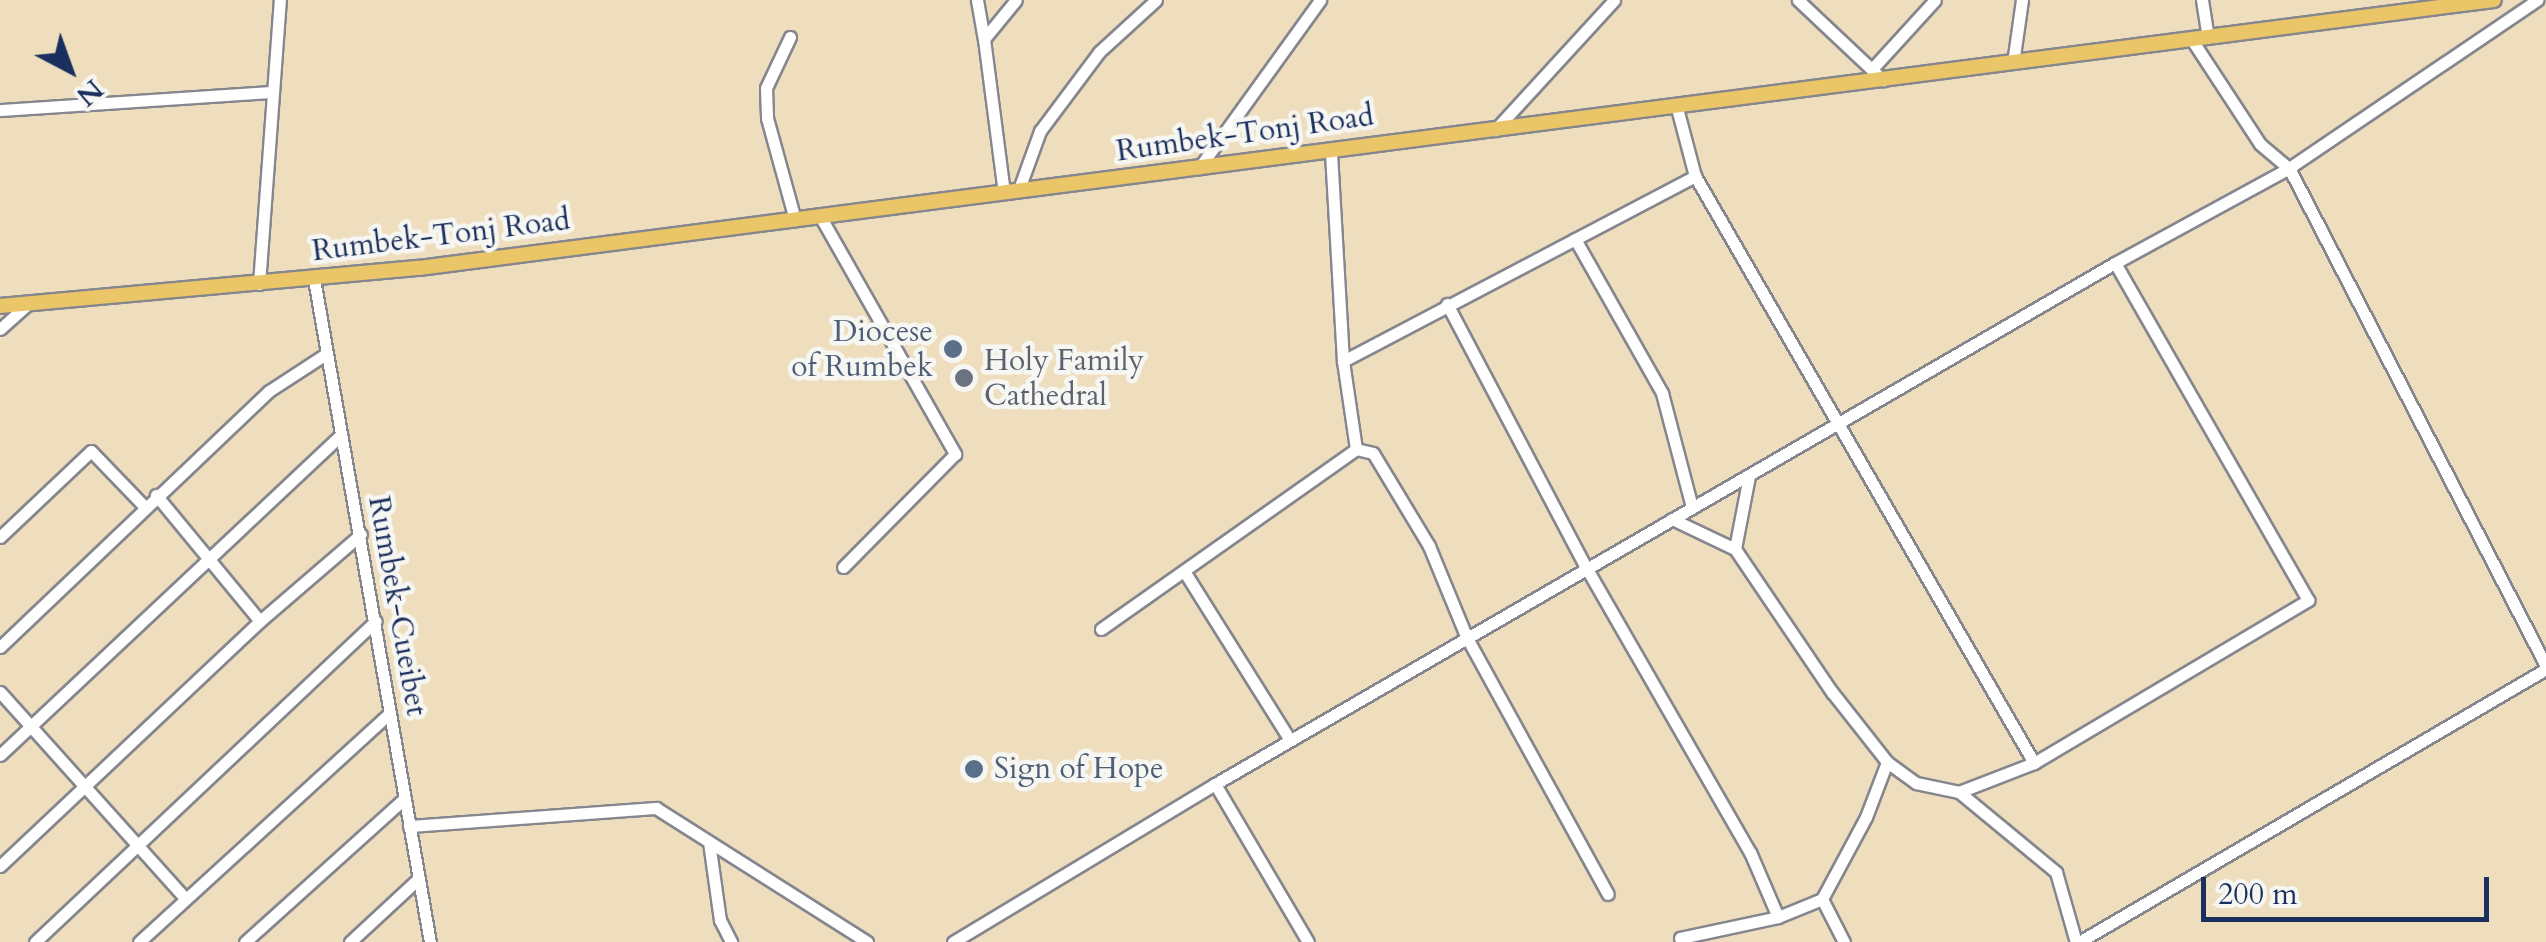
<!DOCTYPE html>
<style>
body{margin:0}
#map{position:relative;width:2546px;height:942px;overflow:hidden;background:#efdebd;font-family:Cardo,serif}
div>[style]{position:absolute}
.roads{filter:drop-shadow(2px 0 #85868e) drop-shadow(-2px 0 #85868e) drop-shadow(0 2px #85868e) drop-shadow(0 -2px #85868e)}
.minor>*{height:11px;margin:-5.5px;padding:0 5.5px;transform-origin:5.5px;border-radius:5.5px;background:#fff}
.major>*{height:14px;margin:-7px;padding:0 7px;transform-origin:7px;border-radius:7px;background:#eac669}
.dots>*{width:28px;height:28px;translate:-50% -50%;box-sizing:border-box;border:5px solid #f6f6f2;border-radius:50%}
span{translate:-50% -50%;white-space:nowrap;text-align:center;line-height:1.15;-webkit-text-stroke:9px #f6f6f2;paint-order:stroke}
.street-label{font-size:30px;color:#1b2f5e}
.service-label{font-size:30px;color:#4e5e75}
.right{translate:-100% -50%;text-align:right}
.left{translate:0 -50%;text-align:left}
.worship-label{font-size:30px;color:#5b616d}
.north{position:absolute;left:20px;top:20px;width:100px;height:100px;-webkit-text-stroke:8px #f6f6f2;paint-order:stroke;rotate:139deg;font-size:28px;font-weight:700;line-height:40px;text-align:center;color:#1b2f5e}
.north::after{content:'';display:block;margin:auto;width:35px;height:45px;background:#1b2f5e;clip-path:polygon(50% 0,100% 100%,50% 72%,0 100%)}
.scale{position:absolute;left:2201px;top:877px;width:288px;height:45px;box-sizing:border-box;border:5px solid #1b2f5e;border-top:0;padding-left:12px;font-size:30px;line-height:35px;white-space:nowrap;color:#1b2f5e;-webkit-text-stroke:8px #f6f6f2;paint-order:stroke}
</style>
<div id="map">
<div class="roads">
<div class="minor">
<i style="left:977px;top:0;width:40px;rotate:80deg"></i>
<i style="left:1798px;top:0;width:117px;rotate:43.3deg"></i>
<i style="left:2202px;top:0;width:38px;rotate:81deg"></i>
<i style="left:790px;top:37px;width:56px;rotate:115.2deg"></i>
<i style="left:766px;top:88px;width:30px;rotate:88deg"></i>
<i style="left:767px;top:118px;width:106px;rotate:74.6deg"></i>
<i style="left:2192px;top:40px;width:124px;rotate:56.8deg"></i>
<i style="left:2260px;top:144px;width:38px;rotate:40deg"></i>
<i style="left:2289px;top:168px;width:560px;rotate:62.7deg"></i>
<i style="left:2013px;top:63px;width:64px;rotate:-81.9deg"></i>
<i style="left:1872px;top:69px;width:93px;rotate:-47.6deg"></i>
<i style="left:1677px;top:108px;width:70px;rotate:75.2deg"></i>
<i style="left:1695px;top:176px;width:678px;rotate:59.99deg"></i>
<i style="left:2034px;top:763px;width:319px;rotate:-30.7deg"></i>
<i style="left:2308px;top:600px;width:388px;rotate:-119.8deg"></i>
<i style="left:0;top:110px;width:273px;rotate:-3.8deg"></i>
<i style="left:1495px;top:130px;width:176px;rotate:-47.5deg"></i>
<i style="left:1199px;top:168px;width:207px;rotate:-54.2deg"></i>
<i style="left:1019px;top:189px;width:62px;rotate:-70.1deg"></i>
<i style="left:1040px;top:131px;width:99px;rotate:-53.2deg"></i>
<i style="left:1099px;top:52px;width:77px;rotate:-42.4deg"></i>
<i style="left:1004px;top:193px;width:155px;rotate:-97.4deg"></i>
<i style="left:984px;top:39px;width:50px;rotate:-50.6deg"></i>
<i style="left:820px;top:216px;width:274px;rotate:60.4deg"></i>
<i style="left:955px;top:454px;width:159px;rotate:134.7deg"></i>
<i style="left:1575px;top:239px;width:177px;rotate:60.5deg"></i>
<i style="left:1662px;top:393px;width:118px;rotate:75.3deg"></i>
<i style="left:314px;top:279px;width:673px;rotate:80.08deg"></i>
<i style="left:259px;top:284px;width:285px;rotate:-85.8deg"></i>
<i style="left:1447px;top:304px;width:300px;rotate:62.2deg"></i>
<i style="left:1587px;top:569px;width:327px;rotate:60.1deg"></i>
<i style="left:1750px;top:852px;width:71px;rotate:66.7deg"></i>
<i style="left:0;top:329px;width:38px;rotate:-42deg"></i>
<i style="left:1343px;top:361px;width:398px;rotate:-27.7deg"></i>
<i style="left:1356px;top:449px;width:17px;rotate:13deg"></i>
<i style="left:1373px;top:453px;width:109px;rotate:58.9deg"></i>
<i style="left:1429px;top:546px;width:100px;rotate:67.6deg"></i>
<i style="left:1467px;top:638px;width:292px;rotate:61.2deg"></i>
<i style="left:1749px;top:476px;width:74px;rotate:100.9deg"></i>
<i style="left:1735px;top:549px;width:173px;rotate:55.9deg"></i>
<i style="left:1832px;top:692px;width:89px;rotate:51.8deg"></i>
<i style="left:156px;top:495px;width:163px;rotate:50.5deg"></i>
<i style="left:1672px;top:519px;width:70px;rotate:25.5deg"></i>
<i style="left:0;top:537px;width:125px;rotate:-43.4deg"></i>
<i style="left:91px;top:451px;width:76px;rotate:46.1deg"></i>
<i style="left:1184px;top:571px;width:199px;rotate:57.9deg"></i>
<i style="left:1101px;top:629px;width:312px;rotate:-35.2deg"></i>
<i style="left:1356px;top:449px;width:89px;rotate:-98.4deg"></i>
<i style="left:1343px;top:361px;width:211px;rotate:-93.3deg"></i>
<i style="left:0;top:647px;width:371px;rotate:-43.6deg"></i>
<i style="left:269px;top:391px;width:68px;rotate:-33deg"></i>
<i style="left:0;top:692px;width:278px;rotate:48.1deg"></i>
<i style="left:0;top:755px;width:468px;rotate:-43.2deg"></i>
<i style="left:1215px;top:784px;width:183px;rotate:59.5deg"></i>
<i style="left:1959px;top:792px;width:126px;rotate:39.5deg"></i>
<i style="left:2056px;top:872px;width:73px;rotate:74.1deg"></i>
<i style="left:409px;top:826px;width:248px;rotate:-4.2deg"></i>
<i style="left:656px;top:808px;width:250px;rotate:32.4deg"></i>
<i style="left:709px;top:842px;width:79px;rotate:82deg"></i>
<i style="left:720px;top:920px;width:25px;rotate:63deg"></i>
<i style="left:0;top:866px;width:357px;rotate:-43.3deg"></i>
<i style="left:260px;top:621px;width:133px;rotate:-40.7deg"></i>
<i style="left:1822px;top:899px;width:93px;rotate:-61.8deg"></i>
<i style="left:1866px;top:817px;width:59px;rotate:-69.1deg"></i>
<i style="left:1887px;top:762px;width:36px;rotate:36deg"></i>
<i style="left:1916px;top:783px;width:44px;rotate:11.8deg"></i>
<i style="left:1959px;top:792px;width:80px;rotate:-21.1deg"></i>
<i style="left:1680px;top:938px;width:100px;rotate:-12.1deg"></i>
<i style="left:1778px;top:917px;width:48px;rotate:-22.2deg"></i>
<i style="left:1822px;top:899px;width:48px;rotate:62.9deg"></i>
<i style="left:35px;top:942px;width:468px;rotate:-43.3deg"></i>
<i style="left:139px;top:942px;width:340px;rotate:-42.4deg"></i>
<i style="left:245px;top:942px;width:215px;rotate:-42deg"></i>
<i style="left:350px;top:942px;width:94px;rotate:-42.8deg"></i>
<i style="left:953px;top:942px;width:306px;rotate:-31.1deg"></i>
<i style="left:1215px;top:784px;width:1040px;rotate:-30.07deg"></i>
<i style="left:2115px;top:263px;width:198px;rotate:-28.6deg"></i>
<i style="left:2289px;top:168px;width:300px;rotate:-34.1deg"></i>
<i style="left:2079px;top:942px;width:541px;rotate:-30.31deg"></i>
</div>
<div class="major">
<i style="left:0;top:306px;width:421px;rotate:-5.2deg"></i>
<i style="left:419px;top:268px;width:2092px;rotate:-7.36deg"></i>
</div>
</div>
<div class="dots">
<i style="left:953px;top:349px;background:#5c6f8a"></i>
<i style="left:964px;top:378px;background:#6b7280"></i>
<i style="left:974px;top:769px;background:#5c6f8a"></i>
</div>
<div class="street-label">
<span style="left:1245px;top:134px;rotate:-8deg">Rumbek-Tonj Road</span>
<span style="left:441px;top:236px;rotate:-7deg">Rumbek-Tonj Road</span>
<span style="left:397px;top:606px;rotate:80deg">Rumbek-Cueibet</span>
</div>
<div class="service-label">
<span class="right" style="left:933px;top:349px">Diocese<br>of Rumbek</span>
<span class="left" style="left:994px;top:769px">Sign of Hope</span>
</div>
<div class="worship-label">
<span class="left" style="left:984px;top:378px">Holy Family<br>Cathedral</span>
</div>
<div class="north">N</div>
<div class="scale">200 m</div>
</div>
